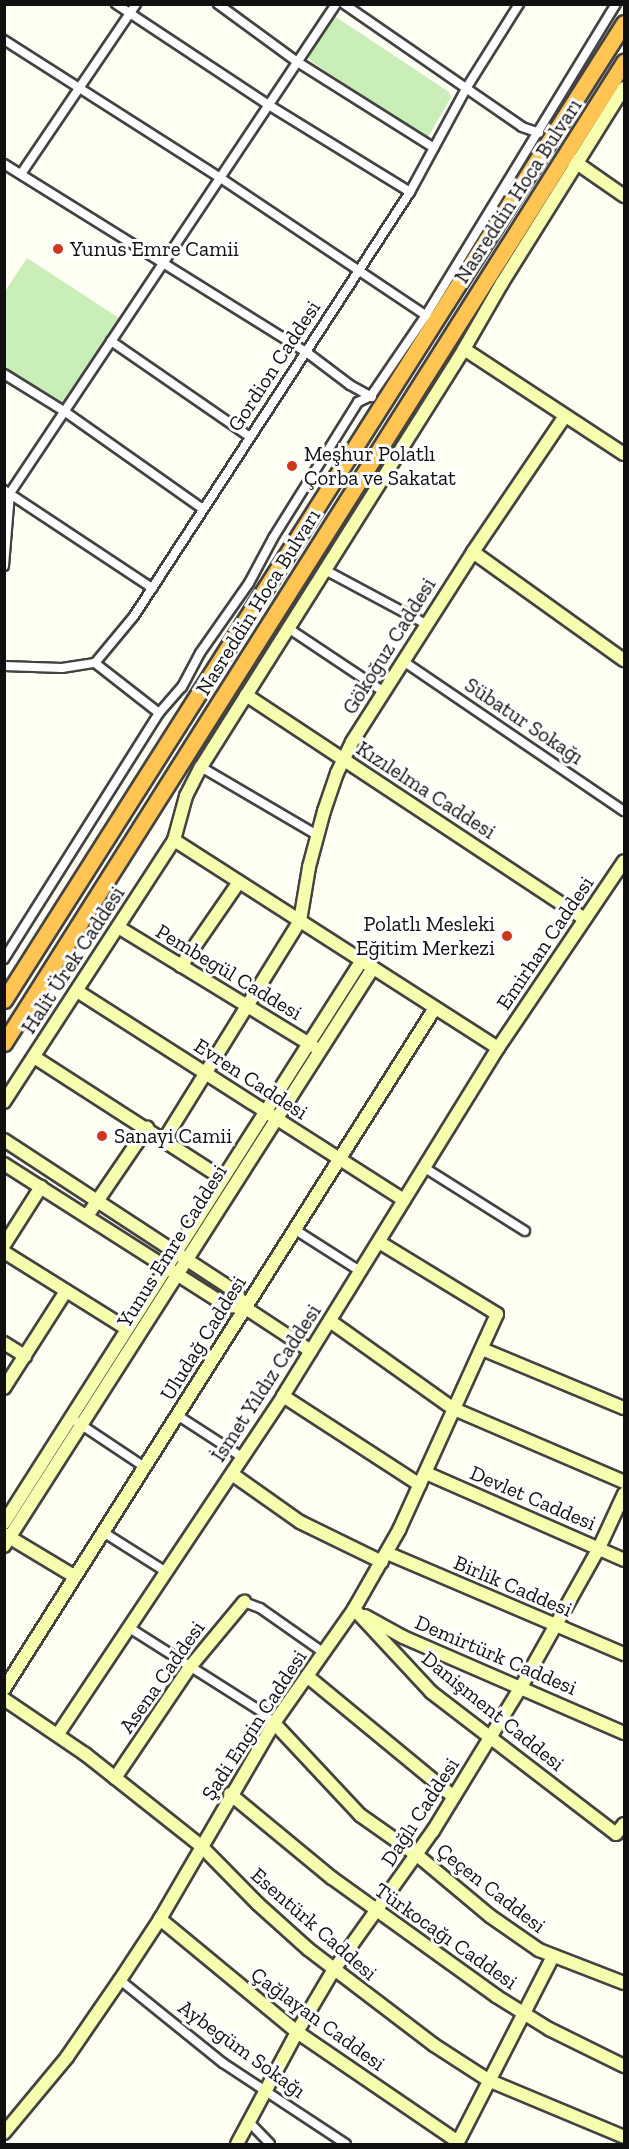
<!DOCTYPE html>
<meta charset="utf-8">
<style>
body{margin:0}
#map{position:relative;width:629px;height:2149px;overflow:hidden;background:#fffff3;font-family:"Zilla Slab",serif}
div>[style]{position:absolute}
.green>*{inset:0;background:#c9eeb8}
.roads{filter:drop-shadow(2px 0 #434343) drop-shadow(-2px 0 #434343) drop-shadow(0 2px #434343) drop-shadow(0 -2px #434343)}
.street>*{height:8px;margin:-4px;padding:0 4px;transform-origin:4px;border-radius:4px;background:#fff}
.secondary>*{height:12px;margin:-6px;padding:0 6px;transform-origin:6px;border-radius:6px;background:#f7ffae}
.highway>*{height:15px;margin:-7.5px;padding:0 7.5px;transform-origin:7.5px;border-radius:7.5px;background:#ffc451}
.dots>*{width:16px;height:16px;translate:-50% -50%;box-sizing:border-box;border:3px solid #fff;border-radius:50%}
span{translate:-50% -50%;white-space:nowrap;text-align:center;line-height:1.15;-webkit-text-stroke:6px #fff;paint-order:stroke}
.street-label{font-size:21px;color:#101010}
.poi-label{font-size:21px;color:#101010}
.left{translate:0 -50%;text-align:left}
.right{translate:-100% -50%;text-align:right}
.frame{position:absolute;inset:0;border:6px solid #101010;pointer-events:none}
</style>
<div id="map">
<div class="green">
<i style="clip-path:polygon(336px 17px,449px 92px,451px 97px,427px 139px,312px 62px,308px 56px,331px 18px)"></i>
<i style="clip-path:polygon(27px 258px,119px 318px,62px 406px,5px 369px,4px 293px)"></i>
</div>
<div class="roads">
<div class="street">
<i style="left:116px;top:4px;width:181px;rotate:33.5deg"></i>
<i style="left:267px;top:104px;width:168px;rotate:31.6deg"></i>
<i style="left:218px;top:4px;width:97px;rotate:36.2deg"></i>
<i style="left:296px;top:61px;width:163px;rotate:32.2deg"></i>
<i style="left:344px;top:4px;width:216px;rotate:34.6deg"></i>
<i style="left:522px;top:127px;width:18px;rotate:19deg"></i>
<i style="left:4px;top:40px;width:255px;rotate:32.5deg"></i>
<i style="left:219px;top:177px;width:254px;rotate:33.8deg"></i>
<i style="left:4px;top:164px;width:354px;rotate:31.9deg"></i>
<i style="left:305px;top:351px;width:56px;rotate:37.1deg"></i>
<i style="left:350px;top:385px;width:25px;rotate:29deg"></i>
<i style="left:21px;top:174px;width:205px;rotate:-55.9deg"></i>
<i style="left:111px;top:341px;width:169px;rotate:34.6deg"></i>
<i style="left:4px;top:374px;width:70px;rotate:31.7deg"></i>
<i style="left:64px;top:411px;width:170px;rotate:35.2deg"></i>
<i style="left:4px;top:490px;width:178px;rotate:33.5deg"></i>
<i style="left:4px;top:566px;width:73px;rotate:-85.3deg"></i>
<i style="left:10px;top:493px;width:588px;rotate:-56.31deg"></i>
<i style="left:325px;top:570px;width:115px;rotate:28.1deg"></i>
<i style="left:288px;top:628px;width:115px;rotate:33.7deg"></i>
<i style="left:403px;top:661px;width:267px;rotate:34.2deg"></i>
<i style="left:4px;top:666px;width:58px;rotate:2deg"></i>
<i style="left:62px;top:668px;width:33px;rotate:-9deg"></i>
<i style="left:95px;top:663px;width:61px;rotate:-50.3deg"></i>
<i style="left:134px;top:616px;width:506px;rotate:-56.94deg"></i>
<i style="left:410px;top:192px;width:119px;rotate:-61.5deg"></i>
<i style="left:467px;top:87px;width:98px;rotate:-57.9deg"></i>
<i style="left:159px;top:713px;width:35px;rotate:-49deg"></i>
<i style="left:182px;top:687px;width:38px;rotate:-62deg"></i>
<i style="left:200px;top:653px;width:85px;rotate:-55deg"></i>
<i style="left:249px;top:583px;width:51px;rotate:-61.9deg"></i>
<i style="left:273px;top:538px;width:160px;rotate:-58deg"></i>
<i style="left:358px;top:402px;width:14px;rotate:-25deg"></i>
<i style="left:371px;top:396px;width:98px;rotate:-55.8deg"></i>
<i style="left:426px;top:315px;width:364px;rotate:-58.6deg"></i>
<i style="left:201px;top:767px;width:134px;rotate:30.4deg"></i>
<i style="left:4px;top:959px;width:291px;rotate:-57.8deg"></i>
<i style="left:159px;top:713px;width:81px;rotate:-142deg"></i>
<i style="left:425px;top:1168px;width:118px;rotate:32.2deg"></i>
<i style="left:294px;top:1229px;width:78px;rotate:32.5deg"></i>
<i style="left:177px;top:1415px;width:77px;rotate:32.9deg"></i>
<i style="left:71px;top:1418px;width:87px;rotate:33.7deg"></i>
<i style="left:103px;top:1532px;width:73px;rotate:32.2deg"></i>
<i style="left:244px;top:1602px;width:17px;rotate:21deg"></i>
<i style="left:260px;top:1608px;width:78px;rotate:35.1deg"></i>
<i style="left:128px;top:1627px;width:159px;rotate:32.4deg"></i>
<i style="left:262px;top:1712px;width:16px;rotate:43deg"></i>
<i style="left:120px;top:1980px;width:132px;rotate:38.9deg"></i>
<i style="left:223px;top:2063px;width:147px;rotate:33.4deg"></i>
<i style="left:249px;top:2122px;width:30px;rotate:46deg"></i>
</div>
<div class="secondary">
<i style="left:571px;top:159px;width:65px;rotate:34.9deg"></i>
<i style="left:464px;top:349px;width:191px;rotate:33.3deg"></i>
<i style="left:473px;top:552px;width:186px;rotate:35.6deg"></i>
<i style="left:246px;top:695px;width:406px;rotate:33.5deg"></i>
<i style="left:174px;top:840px;width:385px;rotate:32.7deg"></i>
<i style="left:118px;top:927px;width:228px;rotate:31.4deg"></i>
<i style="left:181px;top:966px;width:102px;rotate:-55.4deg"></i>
<i style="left:77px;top:991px;width:388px;rotate:32.6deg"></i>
<i style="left:34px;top:1057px;width:224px;rotate:32.8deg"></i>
<i style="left:4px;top:1102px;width:312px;rotate:-57deg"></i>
<i style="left:174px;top:840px;width:46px;rotate:-74.7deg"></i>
<i style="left:186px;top:796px;width:33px;rotate:-63deg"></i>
<i style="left:201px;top:767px;width:494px;rotate:-57.8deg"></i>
<i style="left:464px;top:349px;width:76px;rotate:-60.1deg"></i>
<i style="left:502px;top:283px;width:230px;rotate:-58deg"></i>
<i style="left:4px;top:1140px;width:277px;rotate:33.2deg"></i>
<i style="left:236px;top:1292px;width:17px;rotate:62deg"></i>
<i style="left:164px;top:1140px;width:258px;rotate:-58.2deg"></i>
<i style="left:300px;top:921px;width:55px;rotate:-80.5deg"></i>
<i style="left:309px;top:867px;width:58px;rotate:-75deg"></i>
<i style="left:324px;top:811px;width:40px;rotate:-71.1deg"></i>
<i style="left:337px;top:773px;width:34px;rotate:-64deg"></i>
<i style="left:352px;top:742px;width:225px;rotate:-57.5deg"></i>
<i style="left:473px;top:552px;width:164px;rotate:-55.9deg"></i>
<i style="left:4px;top:1164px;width:264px;rotate:32.5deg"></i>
<i style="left:227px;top:1306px;width:17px;rotate:3deg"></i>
<i style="left:244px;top:1307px;width:80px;rotate:33.3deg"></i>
<i style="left:87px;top:1216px;width:107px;rotate:-55.7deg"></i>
<i style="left:4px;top:1245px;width:69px;rotate:-57.5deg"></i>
<i style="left:4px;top:1252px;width:145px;rotate:32deg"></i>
<i style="left:330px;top:1321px;width:152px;rotate:35.4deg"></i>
<i style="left:454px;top:1409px;width:185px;rotate:23.2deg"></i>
<i style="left:4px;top:1343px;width:25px;rotate:32deg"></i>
<i style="left:482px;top:1349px;width:154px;rotate:22.6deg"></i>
<i style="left:4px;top:1388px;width:115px;rotate:-57.4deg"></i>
<i style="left:283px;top:1396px;width:163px;rotate:33deg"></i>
<i style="left:426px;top:1473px;width:216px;rotate:23.7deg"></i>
<i style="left:232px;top:1474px;width:83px;rotate:35.2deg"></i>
<i style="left:300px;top:1522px;width:91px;rotate:26deg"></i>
<i style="left:4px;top:1523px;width:667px;rotate:-57.55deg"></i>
<i style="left:4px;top:1534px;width:82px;rotate:31deg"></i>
<i style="left:4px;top:1546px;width:686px;rotate:-57.45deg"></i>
<i style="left:387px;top:1553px;width:258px;rotate:23.1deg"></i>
<i style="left:354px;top:1609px;width:113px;rotate:47.1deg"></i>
<i style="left:431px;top:1692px;width:233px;rotate:37.5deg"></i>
<i style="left:616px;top:1834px;width:13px;rotate:-51deg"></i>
<i style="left:365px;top:1616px;width:43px;rotate:28.9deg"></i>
<i style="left:403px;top:1637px;width:241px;rotate:23.5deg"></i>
<i style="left:307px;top:1676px;width:190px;rotate:39.5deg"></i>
<i style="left:4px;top:1689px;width:806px;rotate:-57.67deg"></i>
<i style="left:4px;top:1699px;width:98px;rotate:34.2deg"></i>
<i style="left:85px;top:1754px;width:148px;rotate:38.4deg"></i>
<i style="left:201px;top:1846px;width:81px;rotate:45.5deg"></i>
<i style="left:258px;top:1904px;width:67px;rotate:42deg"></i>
<i style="left:308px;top:1949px;width:158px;rotate:37.3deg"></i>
<i style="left:434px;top:2045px;width:64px;rotate:32.9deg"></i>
<i style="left:488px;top:2080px;width:147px;rotate:22.7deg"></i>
<i style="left:274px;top:1723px;width:126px;rotate:46.9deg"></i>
<i style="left:360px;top:1815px;width:70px;rotate:35.1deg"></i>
<i style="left:417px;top:1855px;width:95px;rotate:39.9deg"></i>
<i style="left:490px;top:1916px;width:60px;rotate:34.8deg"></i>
<i style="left:539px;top:1950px;width:91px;rotate:21.2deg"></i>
<i style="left:58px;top:1734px;width:406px;rotate:-56.3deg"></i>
<i style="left:283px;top:1396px;width:409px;rotate:-58.3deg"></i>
<i style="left:498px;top:1048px;width:225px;rotate:-56deg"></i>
<i style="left:115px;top:1778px;width:134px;rotate:-56deg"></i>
<i style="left:190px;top:1667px;width:85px;rotate:-50.3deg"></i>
<i style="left:230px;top:1794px;width:132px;rotate:39.5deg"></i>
<i style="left:332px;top:1878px;width:202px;rotate:35.7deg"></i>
<i style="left:496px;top:1996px;width:62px;rotate:31.9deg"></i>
<i style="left:549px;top:2029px;width:84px;rotate:26.3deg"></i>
<i style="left:160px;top:1919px;width:178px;rotate:39.5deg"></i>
<i style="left:297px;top:2032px;width:195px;rotate:34.3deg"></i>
<i style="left:4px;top:2133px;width:99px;rotate:-50.3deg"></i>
<i style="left:67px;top:2057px;width:93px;rotate:-55.5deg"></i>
<i style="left:120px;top:1980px;width:73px;rotate:-56.7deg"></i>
<i style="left:160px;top:1919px;width:227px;rotate:-59.8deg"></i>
<i style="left:274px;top:1723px;width:139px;rotate:-54.9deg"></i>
<i style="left:354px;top:1609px;width:91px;rotate:-60.3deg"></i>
<i style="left:399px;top:1530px;width:237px;rotate:-65.6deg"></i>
<i style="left:497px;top:1314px;width:138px;rotate:-148.6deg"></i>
<i style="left:237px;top:2144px;width:127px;rotate:-61.8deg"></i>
<i style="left:297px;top:2032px;width:71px;rotate:-59.5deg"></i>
<i style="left:333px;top:1971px;width:172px;rotate:-54.5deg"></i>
<i style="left:433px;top:1831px;width:169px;rotate:-58.6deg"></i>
<i style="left:521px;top:1687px;width:159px;rotate:-60.7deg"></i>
<i style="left:599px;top:1548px;width:60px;rotate:-65.2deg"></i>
<i style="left:457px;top:2144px;width:211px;rotate:-62.9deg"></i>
</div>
<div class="highway">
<i style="left:4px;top:1000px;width:1157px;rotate:-57.6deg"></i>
<i style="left:4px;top:1043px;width:1161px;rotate:-57.71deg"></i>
</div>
</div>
<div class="dots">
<i style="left:58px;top:249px;background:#cd371b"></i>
<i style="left:292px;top:466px;background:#cd371b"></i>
<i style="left:507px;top:936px;background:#cd371b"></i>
<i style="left:102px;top:1136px;background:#cd371b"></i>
</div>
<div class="street-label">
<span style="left:518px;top:191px;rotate:-57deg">Nasreddin Hoca Bulvarı</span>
<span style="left:274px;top:366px;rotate:-57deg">Gordion Caddesi</span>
<span style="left:258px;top:602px;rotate:-58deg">Nasreddin Hoca Bulvarı</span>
<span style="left:389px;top:646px;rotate:-58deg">Gökoğuz Caddesi</span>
<span style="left:524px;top:721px;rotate:34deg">Sübatur Sokağı</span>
<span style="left:426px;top:790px;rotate:33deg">Kızılelma Caddesi</span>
<span style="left:545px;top:943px;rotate:-56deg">Emirhan Caddesi</span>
<span style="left:73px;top:960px;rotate:-57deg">Halit Ürek Caddesi</span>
<span style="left:229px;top:972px;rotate:31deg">Pembegül Caddesi</span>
<span style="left:251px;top:1079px;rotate:33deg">Evren Caddesi</span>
<span style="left:172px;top:1246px;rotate:-58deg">Yunus Emre Caddesi</span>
<span style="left:203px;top:1338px;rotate:-58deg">Uludağ Caddesi</span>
<span style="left:266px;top:1383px;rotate:-57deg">İsmet Yıldız Caddesi</span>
<span style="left:533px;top:1498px;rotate:23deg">Devlet Caddesi</span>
<span style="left:513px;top:1586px;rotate:23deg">Birlik Caddesi</span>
<span style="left:496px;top:1655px;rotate:23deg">Demirtürk Caddesi</span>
<span style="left:162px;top:1677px;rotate:-55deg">Asena Caddesi</span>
<span style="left:493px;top:1711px;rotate:39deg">Danişment Caddesi</span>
<span style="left:254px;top:1725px;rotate:-57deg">Şadi Engin Caddesi</span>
<span style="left:420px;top:1812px;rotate:-57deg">Dağlı Caddesi</span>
<span style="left:491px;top:1888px;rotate:38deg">Çeçen Caddesi</span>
<span style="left:314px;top:1924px;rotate:41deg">Esentürk Caddesi</span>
<span style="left:446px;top:1936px;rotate:35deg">Türkocağı Caddesi</span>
<span style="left:318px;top:2019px;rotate:36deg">Çağlayan Caddesi</span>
<span style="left:242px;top:2049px;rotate:36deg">Aybegüm Sokağı</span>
</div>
<div class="poi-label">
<span class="left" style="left:70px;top:249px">Yunus Emre Camii</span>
<span class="left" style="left:304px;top:466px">Meşhur Polatlı<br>Çorba ve Sakatat</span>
<span class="right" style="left:495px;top:936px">Polatlı Mesleki<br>Eğitim Merkezi</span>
<span class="left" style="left:114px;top:1136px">Sanayi Camii</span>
</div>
<div class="frame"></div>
</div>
